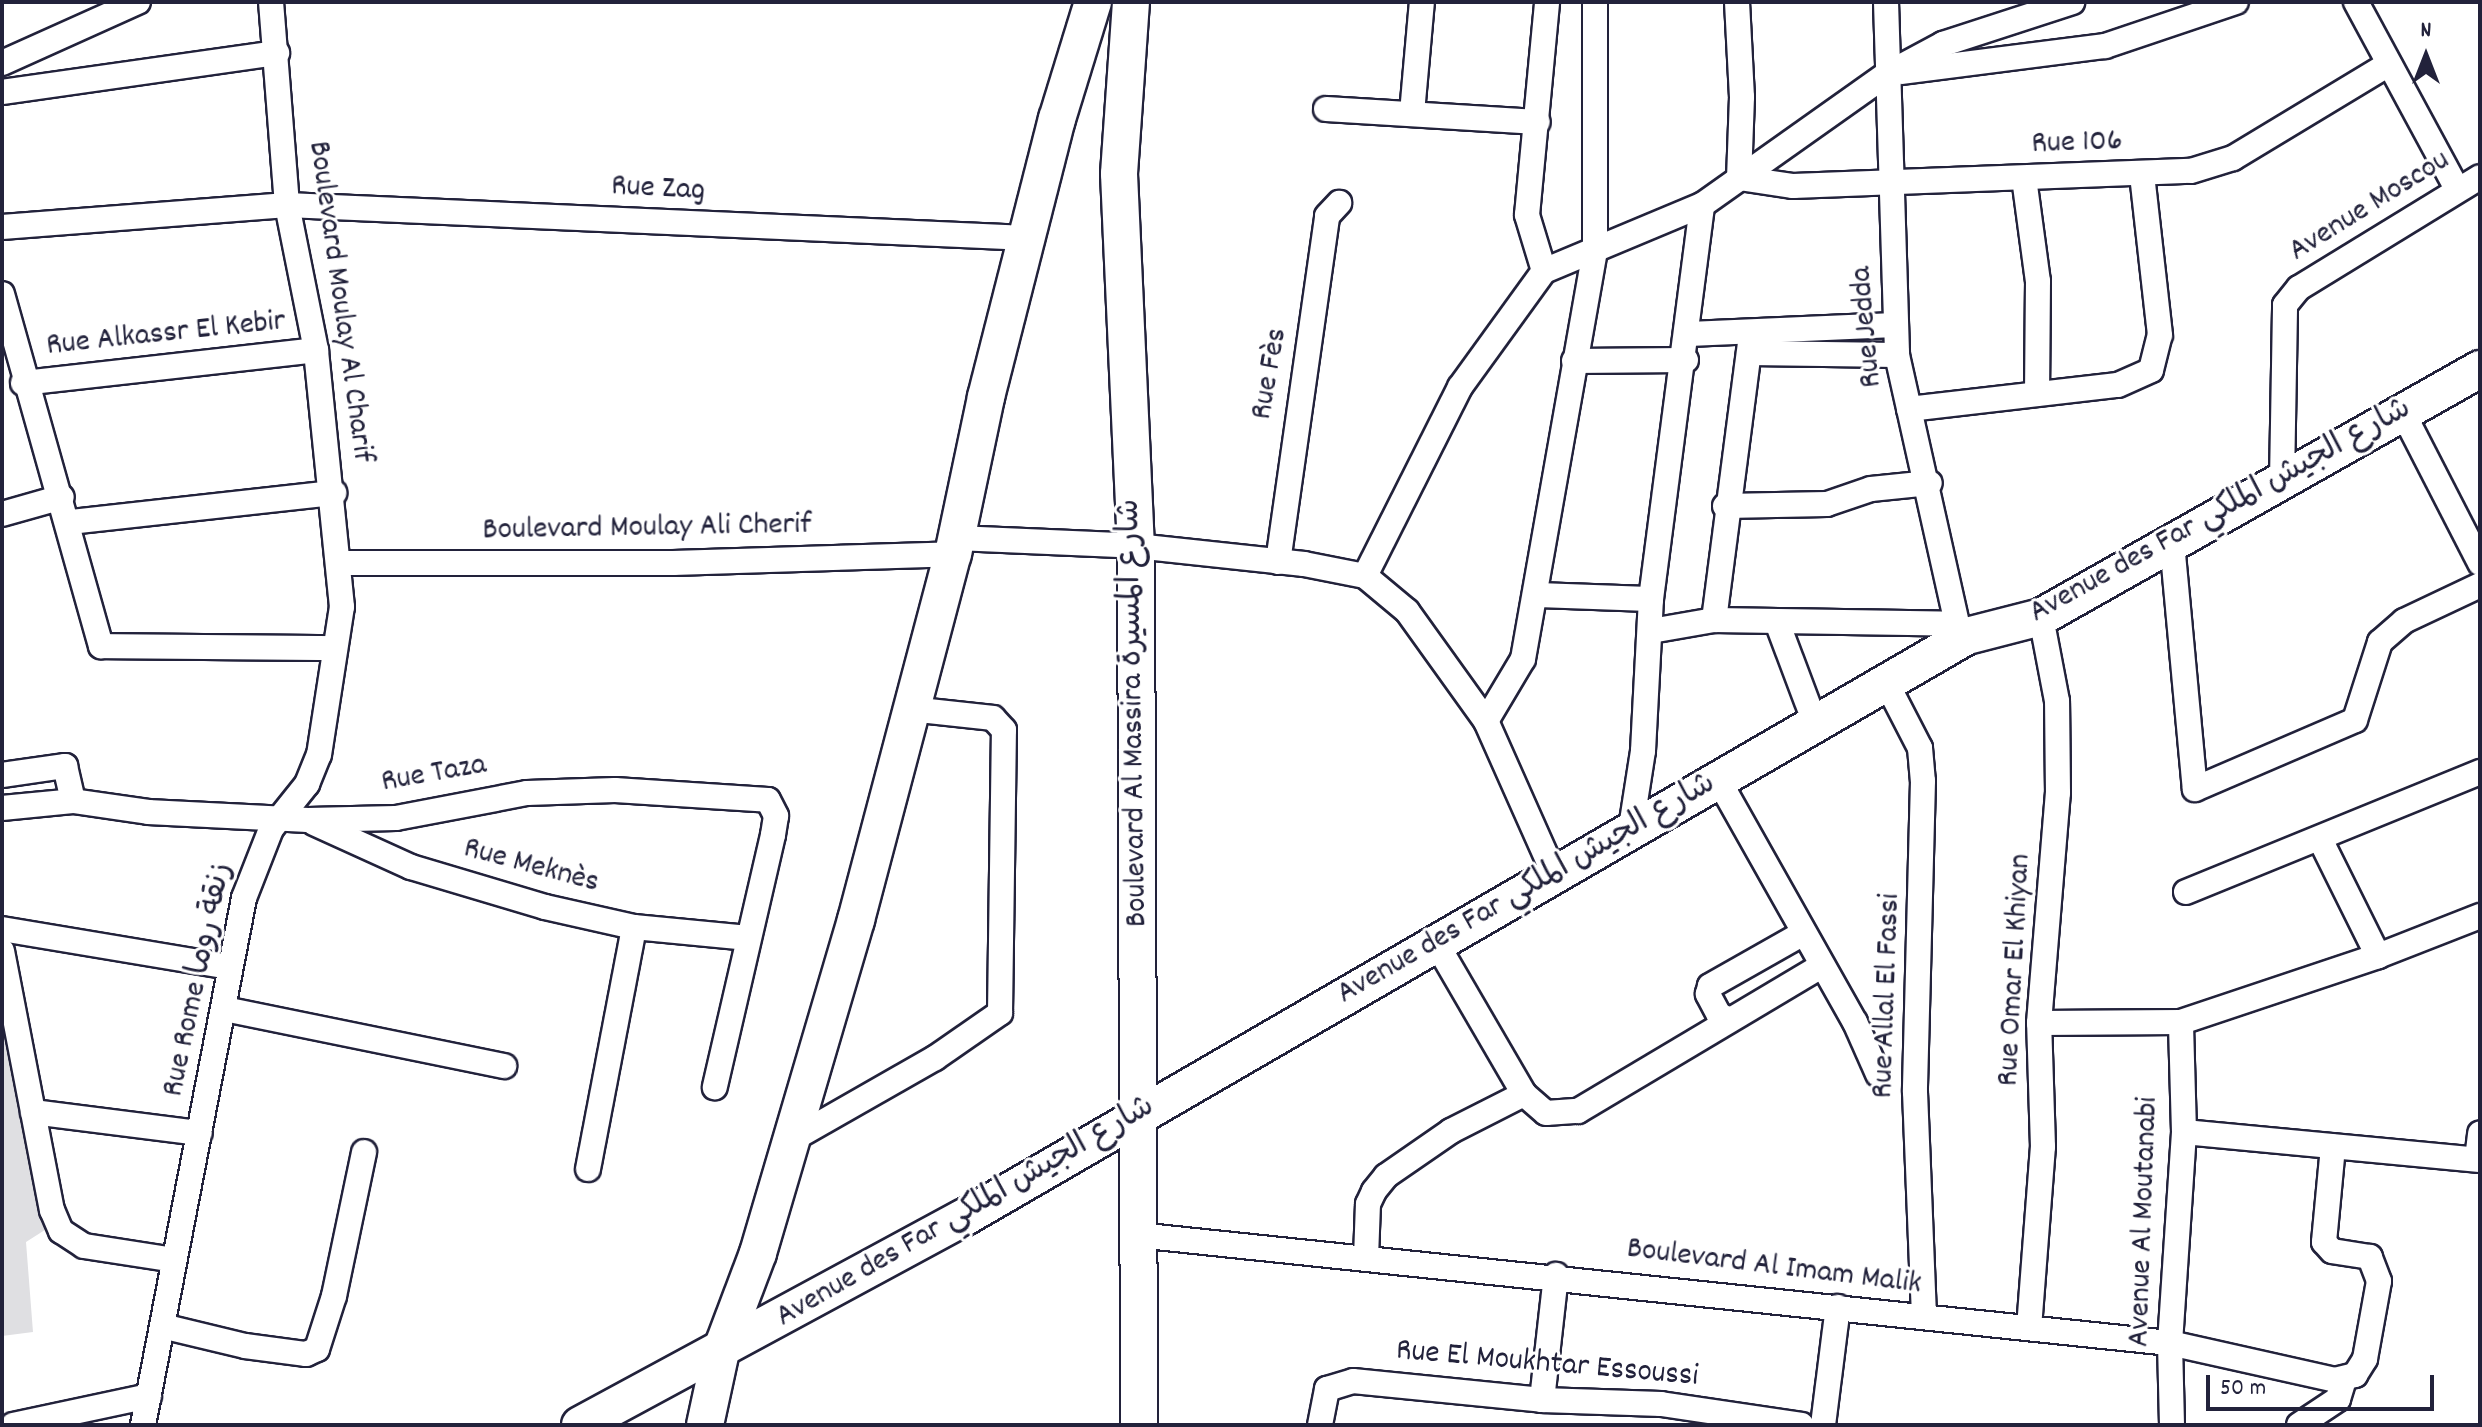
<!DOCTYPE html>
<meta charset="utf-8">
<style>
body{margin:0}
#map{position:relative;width:2482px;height:1427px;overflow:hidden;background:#fff;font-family:Dekko,"Playpen Sans Arabic",sans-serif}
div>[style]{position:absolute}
.green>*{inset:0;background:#dfdfe2}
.roads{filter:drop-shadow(2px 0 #22223b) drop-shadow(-2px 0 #22223b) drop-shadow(0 2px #22223b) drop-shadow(0 -2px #22223b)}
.street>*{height:24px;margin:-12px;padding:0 12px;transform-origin:12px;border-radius:12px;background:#fff}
.secondary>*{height:36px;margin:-18px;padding:0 18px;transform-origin:18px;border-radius:18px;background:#fff}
span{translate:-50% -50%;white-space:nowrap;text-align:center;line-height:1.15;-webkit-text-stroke:6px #fff;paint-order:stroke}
.street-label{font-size:32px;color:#22223b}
.frame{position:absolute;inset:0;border:4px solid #22223b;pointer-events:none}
.north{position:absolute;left:2386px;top:16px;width:80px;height:80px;-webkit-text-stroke:6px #fff;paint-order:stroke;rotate:0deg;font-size:22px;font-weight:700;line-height:32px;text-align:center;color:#22223b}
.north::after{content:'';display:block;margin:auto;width:28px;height:36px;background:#22223b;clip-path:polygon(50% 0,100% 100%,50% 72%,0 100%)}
.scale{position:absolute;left:2206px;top:1375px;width:228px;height:36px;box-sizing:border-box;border:4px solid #22223b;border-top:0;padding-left:10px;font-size:24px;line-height:28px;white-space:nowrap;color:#22223b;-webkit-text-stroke:6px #fff;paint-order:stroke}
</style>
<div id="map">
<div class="green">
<i style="clip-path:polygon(2px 1020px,48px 1228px,26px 1242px,33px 1332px,2px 1336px)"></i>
</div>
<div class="roads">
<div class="street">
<i style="left:1737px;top:2px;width:95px;rotate:87deg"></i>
<i style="left:1742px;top:97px;width:81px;rotate:92.1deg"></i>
<i style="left:1886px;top:2px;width:353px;rotate:88.2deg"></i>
<i style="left:1897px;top:355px;width:276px;rotate:77.4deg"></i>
<i style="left:1957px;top:624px;width:16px;rotate:50deg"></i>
<i style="left:2356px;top:2px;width:213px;rotate:61.6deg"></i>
<i style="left:2px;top:63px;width:149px;rotate:-24.2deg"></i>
<i style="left:1901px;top:72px;width:206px;rotate:-7.3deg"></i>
<i style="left:2105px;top:46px;width:138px;rotate:-18.6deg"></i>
<i style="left:2px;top:92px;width:278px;rotate:-8.1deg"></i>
<i style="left:1326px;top:109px;width:212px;rotate:3.5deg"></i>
<i style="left:1412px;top:113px;width:111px;rotate:-84.9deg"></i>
<i style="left:1739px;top:178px;width:55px;rotate:8.4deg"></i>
<i style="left:1793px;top:186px;width:398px;rotate:-2.2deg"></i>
<i style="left:2191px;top:171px;width:44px;rotate:-17.2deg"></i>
<i style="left:2233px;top:158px;width:182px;rotate:-31.1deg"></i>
<i style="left:2024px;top:178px;width:104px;rotate:82.3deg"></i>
<i style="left:2038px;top:281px;width:113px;rotate:90.5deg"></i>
<i style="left:2px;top:227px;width:286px;rotate:-4.4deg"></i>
<i style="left:287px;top:205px;width:741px;rotate:2.55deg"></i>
<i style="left:1544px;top:271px;width:59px;rotate:-106.9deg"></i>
<i style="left:1527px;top:215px;width:214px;rotate:-84.6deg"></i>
<i style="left:2px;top:294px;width:366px;rotate:74.3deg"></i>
<i style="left:101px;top:646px;width:234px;rotate:0.5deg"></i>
<i style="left:1689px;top:334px;width:206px;rotate:-2.5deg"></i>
<i style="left:1750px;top:353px;width:147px;rotate:0.8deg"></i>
<i style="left:1574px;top:361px;width:112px;rotate:-0.5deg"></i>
<i style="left:23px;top:383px;width:295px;rotate:-6.4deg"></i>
<i style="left:1909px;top:409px;width:210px;rotate:-6.6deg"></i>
<i style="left:2118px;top:385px;width:36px;rotate:-24deg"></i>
<i style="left:2151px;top:370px;width:36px;rotate:-76deg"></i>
<i style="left:2160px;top:335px;width:162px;rotate:-96.4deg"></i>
<i style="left:2403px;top:413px;width:169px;rotate:62.8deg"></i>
<i style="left:2282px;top:481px;width:176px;rotate:-89deg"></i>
<i style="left:2285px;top:305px;width:22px;rotate:-51deg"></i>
<i style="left:2299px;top:288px;width:212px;rotate:-31.5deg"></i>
<i style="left:1725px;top:506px;width:102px;rotate:-1.1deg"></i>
<i style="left:1827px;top:504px;width:46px;rotate:-18.8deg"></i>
<i style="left:1871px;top:489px;width:59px;rotate:-5.8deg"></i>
<i style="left:2px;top:514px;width:62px;rotate:-15.8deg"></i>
<i style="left:70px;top:522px;width:266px;rotate:-6.3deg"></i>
<i style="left:956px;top:538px;width:180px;rotate:2.5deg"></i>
<i style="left:1136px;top:546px;width:169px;rotate:6.1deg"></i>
<i style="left:1304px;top:564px;width:62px;rotate:11.1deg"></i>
<i style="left:1365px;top:576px;width:55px;rotate:39.8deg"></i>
<i style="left:1407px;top:611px;width:135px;rotate:54.3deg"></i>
<i style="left:1486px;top:721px;width:167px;rotate:66deg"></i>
<i style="left:2172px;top:543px;width:247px;rotate:84.7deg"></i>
<i style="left:2195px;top:789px;width:174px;rotate:-23.3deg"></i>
<i style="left:2355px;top:720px;width:82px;rotate:-72.2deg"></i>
<i style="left:2380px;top:642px;width:32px;rotate:-41deg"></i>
<i style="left:2404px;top:621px;width:84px;rotate:-25.3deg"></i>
<i style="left:1278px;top:562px;width:349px;rotate:-81.9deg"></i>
<i style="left:1327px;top:216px;width:18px;rotate:-47deg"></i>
<i style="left:341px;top:563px;width:332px"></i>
<i style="left:673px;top:563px;width:280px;rotate:-1.8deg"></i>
<i style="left:1365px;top:576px;width:212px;rotate:-63.3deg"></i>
<i style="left:1460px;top:387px;width:143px;rotate:-54.1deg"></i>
<i style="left:1544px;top:271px;width:171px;rotate:-22.7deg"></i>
<i style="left:1702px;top:205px;width:227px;rotate:-35.3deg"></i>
<i style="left:1887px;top:74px;width:64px;rotate:-28.2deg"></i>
<i style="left:1943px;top:44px;width:136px;rotate:-18deg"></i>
<i style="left:1536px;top:595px;width:115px;rotate:2deg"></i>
<i style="left:1714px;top:620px;width:287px;rotate:-82.6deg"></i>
<i style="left:1777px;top:622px;width:111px;rotate:69.4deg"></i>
<i style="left:1651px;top:631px;width:64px;rotate:-9.9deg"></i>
<i style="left:1714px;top:620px;width:243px;rotate:0.9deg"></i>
<i style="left:1887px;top:684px;width:72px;rotate:62.7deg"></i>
<i style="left:1920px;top:748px;width:33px;rotate:85deg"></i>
<i style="left:1923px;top:781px;width:311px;rotate:91.5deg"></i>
<i style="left:1915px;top:1092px;width:225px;rotate:87.7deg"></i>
<i style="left:1486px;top:721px;width:72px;rotate:-59.2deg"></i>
<i style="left:1523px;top:659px;width:416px;rotate:-80deg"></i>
<i style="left:1595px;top:249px;width:247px;rotate:-90deg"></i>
<i style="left:2px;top:775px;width:64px;rotate:-8.1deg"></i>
<i style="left:65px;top:766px;width:36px;rotate:77deg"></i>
<i style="left:1719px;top:781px;width:277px;rotate:60.6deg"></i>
<i style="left:1855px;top:1022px;width:57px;rotate:66.1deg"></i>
<i style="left:2px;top:808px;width:71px;rotate:-5.6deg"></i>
<i style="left:73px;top:801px;width:76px;rotate:8.3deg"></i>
<i style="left:148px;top:812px;width:160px;rotate:2.9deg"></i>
<i style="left:308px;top:820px;width:88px;rotate:-1.3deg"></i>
<i style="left:396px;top:818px;width:133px;rotate:-10.8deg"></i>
<i style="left:527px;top:793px;width:88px;rotate:-2deg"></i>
<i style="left:615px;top:790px;width:153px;rotate:3.7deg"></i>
<i style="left:768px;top:800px;width:18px;rotate:63deg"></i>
<i style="left:776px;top:816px;width:19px;rotate:99deg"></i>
<i style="left:773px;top:835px;width:259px;rotate:103deg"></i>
<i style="left:314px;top:823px;width:107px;rotate:24.4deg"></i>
<i style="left:411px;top:867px;width:140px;rotate:16.6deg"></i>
<i style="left:545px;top:907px;width:91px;rotate:12.7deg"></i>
<i style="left:634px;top:927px;width:115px;rotate:5.5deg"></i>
<i style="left:1630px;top:834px;width:84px;rotate:-81.1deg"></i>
<i style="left:1643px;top:751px;width:152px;rotate:-87deg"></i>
<i style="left:1651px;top:599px;width:397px;rotate:-82.6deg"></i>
<i style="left:2320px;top:839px;width:131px;rotate:63.6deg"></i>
<i style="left:2186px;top:892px;width:318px;rotate:-22.2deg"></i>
<i style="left:2px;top:929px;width:229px;rotate:9.5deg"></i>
<i style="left:1435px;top:941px;width:177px;rotate:59.8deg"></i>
<i style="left:2px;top:951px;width:264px;rotate:79.1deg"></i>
<i style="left:52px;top:1210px;width:23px;rotate:67deg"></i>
<i style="left:61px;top:1231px;width:27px;rotate:33deg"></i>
<i style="left:84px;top:1246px;width:91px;rotate:8.8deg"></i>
<i style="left:224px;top:1009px;width:286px;rotate:11.5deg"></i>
<i style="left:1728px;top:1019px;width:10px;rotate:-156deg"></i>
<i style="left:1719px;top:1015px;width:24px;rotate:-118deg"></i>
<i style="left:1708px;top:994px;width:8px;rotate:-76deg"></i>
<i style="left:1710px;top:986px;width:106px;rotate:-29.5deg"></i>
<i style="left:2039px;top:1023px;width:142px;rotate:-0.4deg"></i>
<i style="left:2181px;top:1022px;width:208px;rotate:-18.5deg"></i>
<i style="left:2378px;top:956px;width:110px;rotate:-21.4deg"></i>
<i style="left:33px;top:1112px;width:168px;rotate:7.2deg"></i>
<i style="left:2184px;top:1132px;width:297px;rotate:5.4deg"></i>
<i style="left:793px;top:1139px;width:163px;rotate:-29.7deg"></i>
<i style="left:935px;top:1058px;width:79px;rotate:-34.7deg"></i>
<i style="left:1000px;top:1013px;width:283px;rotate:-89.2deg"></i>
<i style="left:1004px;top:730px;width:16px;rotate:-133deg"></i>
<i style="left:993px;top:718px;width:83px;rotate:-173.8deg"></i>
<i style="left:2477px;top:1159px;width:26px;rotate:-83deg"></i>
<i style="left:588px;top:1169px;width:246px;rotate:-79.2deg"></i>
<i style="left:1137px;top:1235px;width:1039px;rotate:5.97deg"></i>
<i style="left:2170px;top:1343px;width:169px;rotate:12.6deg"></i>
<i style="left:2335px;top:1380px;width:21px;rotate:-14deg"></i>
<i style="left:2355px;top:1375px;width:19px;rotate:-58deg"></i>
<i style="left:2365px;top:1359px;width:79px;rotate:-79.8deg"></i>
<i style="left:2379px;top:1281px;width:26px;rotate:-111deg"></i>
<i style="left:2370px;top:1257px;width:38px;rotate:-171deg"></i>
<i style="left:2332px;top:1251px;width:12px;rotate:-132deg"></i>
<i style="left:2324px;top:1242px;width:96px;rotate:-84.6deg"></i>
<i style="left:1366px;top:1258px;width:54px;rotate:-87.9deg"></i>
<i style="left:1368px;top:1204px;width:14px;rotate:-65deg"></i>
<i style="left:1374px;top:1191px;width:19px;rotate:-51deg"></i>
<i style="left:1386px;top:1176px;width:79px;rotate:-34.7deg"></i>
<i style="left:1451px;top:1131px;width:82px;rotate:-26.9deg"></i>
<i style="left:1524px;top:1094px;width:29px;rotate:41deg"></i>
<i style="left:1546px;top:1113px;width:32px;rotate:-4deg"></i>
<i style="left:1578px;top:1111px;width:283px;rotate:-30.8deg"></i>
<i style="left:162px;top:1326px;width:85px;rotate:13.5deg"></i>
<i style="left:245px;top:1346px;width:62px;rotate:7.5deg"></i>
<i style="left:306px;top:1354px;width:12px;rotate:-24deg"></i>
<i style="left:317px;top:1349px;width:56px;rotate:-72.2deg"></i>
<i style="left:334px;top:1296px;width:147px;rotate:-78.2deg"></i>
<i style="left:2029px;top:1328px;width:182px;rotate:-85.6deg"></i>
<i style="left:2043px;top:1147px;width:124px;rotate:-91.8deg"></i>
<i style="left:2039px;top:1023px;width:231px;rotate:-85.3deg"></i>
<i style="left:2058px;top:793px;width:92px;rotate:-90.6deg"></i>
<i style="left:2057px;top:701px;width:86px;rotate:-100.8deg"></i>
<i style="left:1542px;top:1400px;width:126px;rotate:-83.6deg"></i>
<i style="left:13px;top:1425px;width:139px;rotate:-12deg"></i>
<i style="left:143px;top:1425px;width:537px;rotate:-79.15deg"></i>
<i style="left:244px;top:898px;width:74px;rotate:-68.6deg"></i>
<i style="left:271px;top:829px;width:58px;rotate:-51.3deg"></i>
<i style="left:307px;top:784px;width:31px;rotate:-68deg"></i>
<i style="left:319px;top:755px;width:150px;rotate:-81.2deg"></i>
<i style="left:342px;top:607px;width:258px;rotate:-95.8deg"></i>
<i style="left:316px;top:350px;width:148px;rotate:-101.3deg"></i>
<i style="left:287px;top:205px;width:204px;rotate:-94.5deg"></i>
<i style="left:1320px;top:1425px;width:37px;rotate:-79deg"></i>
<i style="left:1327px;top:1389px;width:27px;rotate:-17deg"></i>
<i style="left:1353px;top:1381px;width:190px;rotate:5.7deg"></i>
<i style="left:1542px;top:1400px;width:119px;rotate:1.9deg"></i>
<i style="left:1661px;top:1404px;width:142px;rotate:8.5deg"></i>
<i style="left:1823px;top:1425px;width:119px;rotate:-82.8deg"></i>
<i style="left:2172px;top:1425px;width:82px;rotate:-91.4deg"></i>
<i style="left:2170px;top:1343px;width:211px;rotate:-86.2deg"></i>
<i style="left:2184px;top:1132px;width:110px;rotate:-91.6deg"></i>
<i style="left:2299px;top:1425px;width:47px;rotate:-33.7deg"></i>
<i style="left:2338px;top:1399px;width:21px;rotate:-73deg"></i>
</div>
<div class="secondary">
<i style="left:1131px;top:2px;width:172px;rotate:94deg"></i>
<i style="left:1119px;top:174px;width:372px;rotate:87.4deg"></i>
<i style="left:1136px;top:546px;width:879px;rotate:89.8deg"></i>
<i style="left:580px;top:1425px;width:438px;rotate:-28.4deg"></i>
<i style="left:965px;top:1217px;width:1158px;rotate:-30.11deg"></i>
<i style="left:1967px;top:636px;width:76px;rotate:-14.4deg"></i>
<i style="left:2041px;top:617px;width:504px;rotate:-29.46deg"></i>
<i style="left:705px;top:1425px;width:76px;rotate:-77.8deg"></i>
<i style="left:721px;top:1351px;width:105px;rotate:-69.3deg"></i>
<i style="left:758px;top:1253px;width:347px;rotate:-73.6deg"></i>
<i style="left:856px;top:920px;width:379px;rotate:-75.2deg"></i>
<i style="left:953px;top:554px;width:160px;rotate:-78.1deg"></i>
<i style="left:986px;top:397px;width:287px;rotate:-75.7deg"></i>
<i style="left:1057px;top:119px;width:122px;rotate:-72.9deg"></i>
</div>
</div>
<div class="street-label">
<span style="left:2077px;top:144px;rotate:-2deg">Rue 106</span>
<span style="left:658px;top:190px;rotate:3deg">Rue Zag</span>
<span style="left:2370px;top:207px;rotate:-32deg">Avenue Moscou</span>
<span style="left:339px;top:302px;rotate:82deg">Boulevard Moulay Al Charif</span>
<span style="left:1868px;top:327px;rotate:-95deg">Rue Jedda</span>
<span style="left:166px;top:335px;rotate:-6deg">Rue Alkassr El Kebir</span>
<span style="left:1271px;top:374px;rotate:-80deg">Rue Fès</span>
<span style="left:2221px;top:512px;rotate:-29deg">Avenue des Far شارع الجيش الملكي</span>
<span style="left:647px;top:529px;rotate:-1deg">Boulevard Moulay Ali Cherif</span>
<span style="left:1135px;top:713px;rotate:-91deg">Boulevard Al Massira شارع المسيرة</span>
<span style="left:434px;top:775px;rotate:-10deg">Rue Taza</span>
<span style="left:531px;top:867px;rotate:15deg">Rue Meknès</span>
<span style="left:1527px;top:890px;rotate:-30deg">Avenue des Far شارع الجيش الملكي</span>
<span style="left:2016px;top:970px;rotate:-87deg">Rue Omar El Khiyan</span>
<span style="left:199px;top:980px;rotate:-78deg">Rue Rome زنقة روما</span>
<span style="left:1888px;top:996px;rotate:-88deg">Rue Allal El Fassi</span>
<span style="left:966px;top:1213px;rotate:-30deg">Avenue des Far شارع الجيش الملكي</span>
<span style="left:2145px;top:1222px;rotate:-88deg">Avenue Al Moutanabi</span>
<span style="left:1774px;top:1268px;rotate:7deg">Boulevard Al Imam Malik</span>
<span style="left:1547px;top:1365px;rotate:5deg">Rue El Moukhtar Essoussi</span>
</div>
<div class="frame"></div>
<div class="north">N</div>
<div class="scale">50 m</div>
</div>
